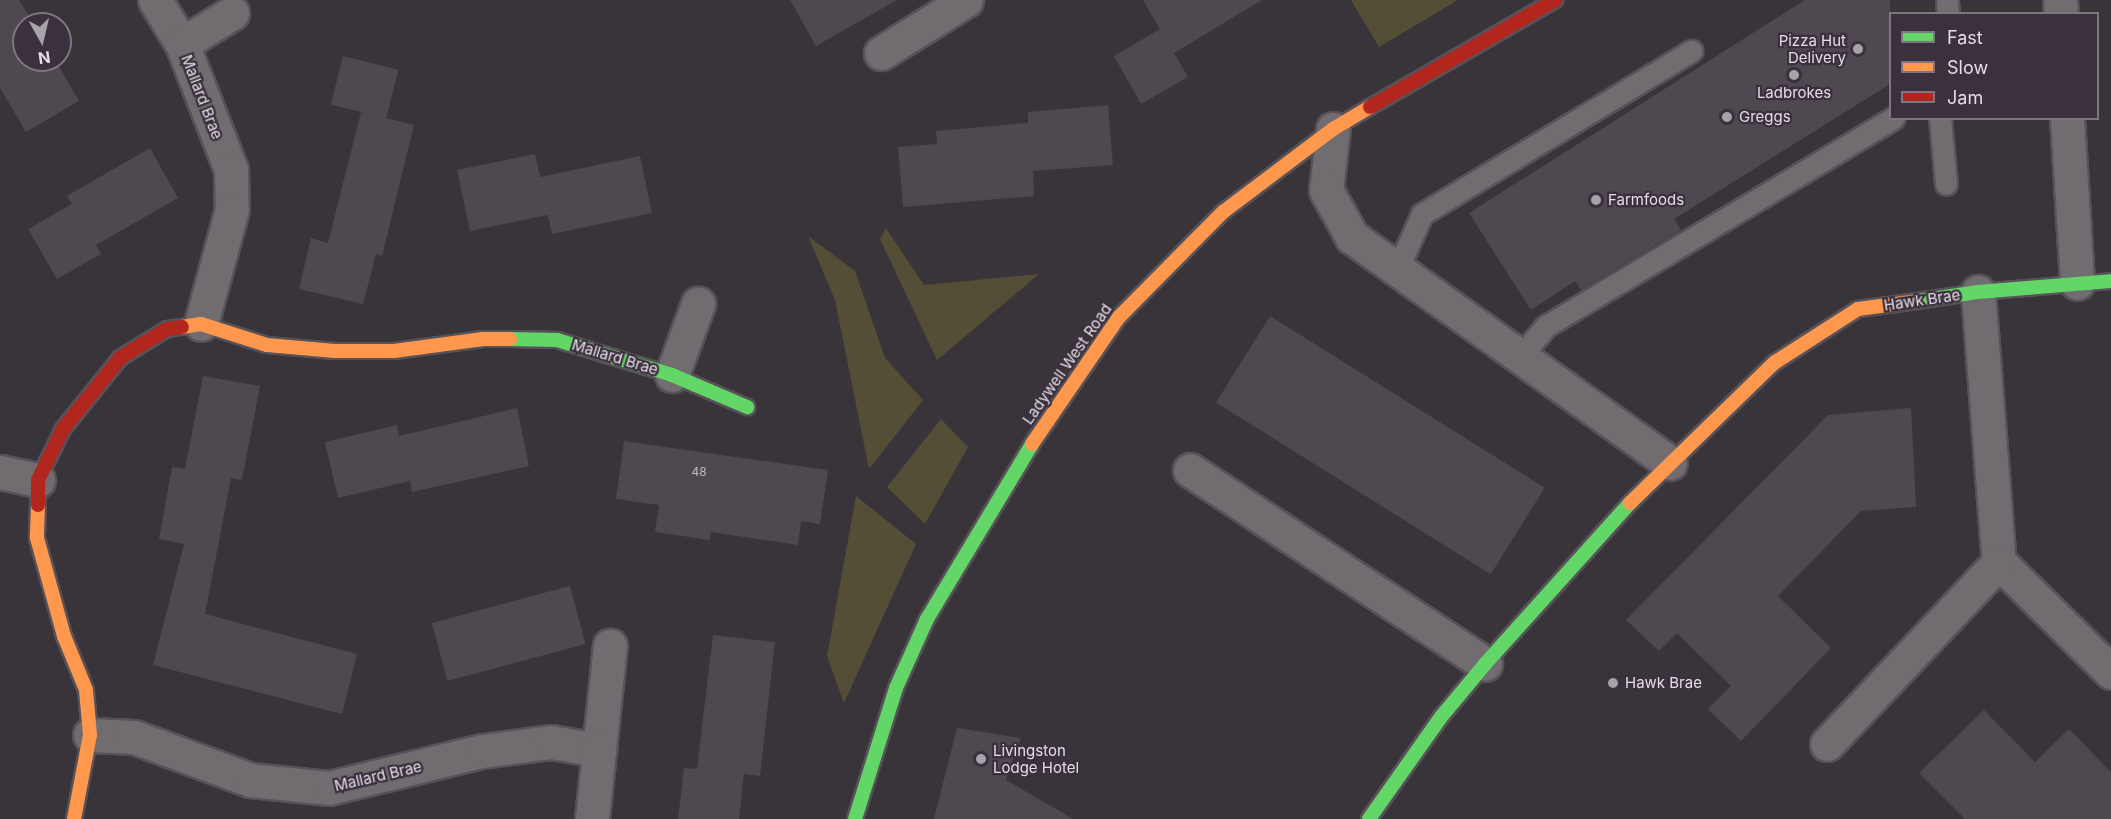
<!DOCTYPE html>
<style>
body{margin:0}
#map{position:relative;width:2111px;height:819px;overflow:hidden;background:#39333a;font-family:Inter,sans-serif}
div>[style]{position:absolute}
.green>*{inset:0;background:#544e37}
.building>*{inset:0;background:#4f4850;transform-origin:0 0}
.roads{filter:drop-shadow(2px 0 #575258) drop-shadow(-2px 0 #575258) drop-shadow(0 2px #575258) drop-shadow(0 -2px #575258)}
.lane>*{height:21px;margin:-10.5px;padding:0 10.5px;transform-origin:10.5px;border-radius:10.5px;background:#706c70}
.street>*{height:33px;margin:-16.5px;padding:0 16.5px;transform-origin:16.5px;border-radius:16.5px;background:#706c70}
.fast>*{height:14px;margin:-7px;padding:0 7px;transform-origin:7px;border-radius:7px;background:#63d668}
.slow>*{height:14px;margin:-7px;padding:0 7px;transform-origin:7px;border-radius:7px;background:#ff974d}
.jam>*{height:14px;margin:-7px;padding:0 7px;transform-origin:7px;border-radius:7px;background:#b3261e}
.dots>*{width:16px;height:16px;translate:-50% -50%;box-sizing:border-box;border:3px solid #3b303d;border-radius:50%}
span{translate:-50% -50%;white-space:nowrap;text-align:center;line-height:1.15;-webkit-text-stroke:4.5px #3b303d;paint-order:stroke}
.number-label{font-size:12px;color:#bfb8c0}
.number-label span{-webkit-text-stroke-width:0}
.poi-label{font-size:15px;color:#e4dde5}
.right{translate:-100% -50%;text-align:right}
.left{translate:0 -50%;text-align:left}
.street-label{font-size:15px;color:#e4dde5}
.legend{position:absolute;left:1889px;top:12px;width:210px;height:108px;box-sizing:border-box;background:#3b303d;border:2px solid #7f7580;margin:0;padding:8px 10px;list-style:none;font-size:18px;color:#e4dde5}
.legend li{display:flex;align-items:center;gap:12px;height:30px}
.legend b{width:30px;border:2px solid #7f7580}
.north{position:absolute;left:12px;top:12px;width:60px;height:60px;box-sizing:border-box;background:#3b303d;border:2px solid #7f7580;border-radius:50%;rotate:172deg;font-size:16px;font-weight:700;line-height:24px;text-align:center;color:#e4dde5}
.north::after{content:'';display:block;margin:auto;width:21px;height:27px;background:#a8a2a9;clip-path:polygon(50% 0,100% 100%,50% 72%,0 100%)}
</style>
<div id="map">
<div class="green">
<i style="clip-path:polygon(1351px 0,1458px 0,1379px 47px)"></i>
<i style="clip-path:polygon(886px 228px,924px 285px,1039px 274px,937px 360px,880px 239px)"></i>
<i style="clip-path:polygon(808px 236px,855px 271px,885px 358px,923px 400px,869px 469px,835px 300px)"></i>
<i style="clip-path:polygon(941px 419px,968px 447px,925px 524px,887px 487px)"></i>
<i style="clip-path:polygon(856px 496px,916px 544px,844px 703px,827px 656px)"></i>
</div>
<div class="building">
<i style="clip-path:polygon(0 0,19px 0,34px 24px,24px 24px,24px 60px,55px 60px,79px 101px,26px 132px,0 88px)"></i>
<i style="clip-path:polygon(790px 0,897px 0,816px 46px)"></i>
<i style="clip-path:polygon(1143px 0,1262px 0,1174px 53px,1188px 77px,1141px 104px,1114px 56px,1160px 29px)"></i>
<i style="clip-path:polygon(1805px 0,1890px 0,1890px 84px,1674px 219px,1681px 230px,1581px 290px,1575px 281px,1531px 310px,1469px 213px)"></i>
<i style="left:343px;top:56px;width:57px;height:50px;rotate:14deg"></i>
<i style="clip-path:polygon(1108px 105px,1113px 165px,1033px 171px,1034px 196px,903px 207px,898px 147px,937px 144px,936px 131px,1028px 123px,1028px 112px)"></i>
<i style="clip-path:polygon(361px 112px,414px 125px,382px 256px,376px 254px,363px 304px,299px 289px,311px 238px,328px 243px)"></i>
<i style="clip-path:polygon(150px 148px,178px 198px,96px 245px,101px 254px,57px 279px,28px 229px,72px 204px,67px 196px)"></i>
<i style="clip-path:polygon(535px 154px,540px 177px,640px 156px,652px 213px,552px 234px,548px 215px,470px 231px,457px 170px)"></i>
<i style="left:1270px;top:316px;width:324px;height:102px;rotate:32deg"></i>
<i style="clip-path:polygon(203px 376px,260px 386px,242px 480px,231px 478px,205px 614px,357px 654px,342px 714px,153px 665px,184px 544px,159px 539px,172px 467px,185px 469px)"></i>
<i style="clip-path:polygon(517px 408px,529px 466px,412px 492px,410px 481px,338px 498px,325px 442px,397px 425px,399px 436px)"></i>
<i style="clip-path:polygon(1911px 408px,1916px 507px,1861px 511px,1778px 596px,1831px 648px,1741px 741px,1708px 709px,1731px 686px,1677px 633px,1659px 651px,1626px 620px,1828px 415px)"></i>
<i style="clip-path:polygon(624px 441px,828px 470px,820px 524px,801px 521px,798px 545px,711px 532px,710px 540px,655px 532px,659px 505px,616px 499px)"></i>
<i style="left:570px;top:586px;width:60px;height:143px;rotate:75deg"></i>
<i style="clip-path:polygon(713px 635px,775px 642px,760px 776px,744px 774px,739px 819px,678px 819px,684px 768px,697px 769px)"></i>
<i style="clip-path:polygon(1984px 710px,2035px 762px,2069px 729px,2111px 772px,2111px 819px,1965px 819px,1919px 773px)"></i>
<i style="clip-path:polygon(957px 728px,1021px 738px,1006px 780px,1073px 819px,934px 819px)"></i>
</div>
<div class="roads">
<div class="lane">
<i style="left:1947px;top:0;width:14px;rotate:86deg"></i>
<i style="left:1940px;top:118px;width:66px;rotate:84.8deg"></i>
<i style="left:1397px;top:270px;width:61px;rotate:-65.9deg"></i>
<i style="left:1422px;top:214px;width:315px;rotate:-31.2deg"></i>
<i style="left:1520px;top:357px;width:40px;rotate:-50deg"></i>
<i style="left:1546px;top:326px;width:405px;rotate:-30.9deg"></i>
</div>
<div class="street">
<i style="left:155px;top:0;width:52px;rotate:58.5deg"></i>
<i style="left:182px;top:44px;width:135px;rotate:68.7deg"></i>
<i style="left:231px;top:170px;width:39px;rotate:89deg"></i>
<i style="left:232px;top:209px;width:119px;rotate:105.1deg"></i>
<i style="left:2060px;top:0;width:14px;rotate:86deg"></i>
<i style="left:182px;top:44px;width:59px;rotate:-31.8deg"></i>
<i style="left:881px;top:53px;width:100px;rotate:-31.9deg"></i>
<i style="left:2067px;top:118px;width:165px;rotate:86.5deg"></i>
<i style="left:1333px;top:129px;width:61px;rotate:96.5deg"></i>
<i style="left:1326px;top:190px;width:54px;rotate:61deg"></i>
<i style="left:1352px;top:237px;width:390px;rotate:35.4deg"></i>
<i style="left:1978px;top:292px;width:271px;rotate:85.6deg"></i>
<i style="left:1999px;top:562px;width:157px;rotate:44.5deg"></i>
<i style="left:672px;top:375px;width:76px;rotate:-69.9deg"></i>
<i style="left:1190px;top:470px;width:353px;rotate:33.3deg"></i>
<i style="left:0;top:472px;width:39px;rotate:12deg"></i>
<i style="left:90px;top:735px;width:44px;rotate:2.6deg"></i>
<i style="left:134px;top:737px;width:124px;rotate:20.3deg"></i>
<i style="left:250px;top:780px;width:79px;rotate:5.8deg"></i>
<i style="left:329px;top:788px;width:157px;rotate:-13.6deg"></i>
<i style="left:482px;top:751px;width:70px;rotate:-7.4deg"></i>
<i style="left:551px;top:742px;width:49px;rotate:9.5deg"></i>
<i style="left:599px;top:750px;width:105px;rotate:-84deg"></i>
<i style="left:1827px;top:744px;width:250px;rotate:-46.6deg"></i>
<i style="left:592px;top:819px;width:69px;rotate:-84.2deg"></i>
</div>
<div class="fast">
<i style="left:1917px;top:301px;width:62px;rotate:-8.4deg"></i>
<i style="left:1978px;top:292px;width:133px;rotate:-4.7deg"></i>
<i style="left:510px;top:339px;width:47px;rotate:1.2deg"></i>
<i style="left:557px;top:340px;width:120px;rotate:16.9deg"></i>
<i style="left:672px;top:375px;width:82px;rotate:23.1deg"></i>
<i style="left:855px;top:819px;width:137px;rotate:-72.6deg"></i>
<i style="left:896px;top:688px;width:76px;rotate:-65.8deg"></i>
<i style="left:927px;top:619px;width:204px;rotate:-59deg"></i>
<i style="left:1369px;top:819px;width:125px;rotate:-54.8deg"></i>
<i style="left:1441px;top:717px;width:69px;rotate:-50.3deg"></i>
<i style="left:1485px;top:664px;width:217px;rotate:-48deg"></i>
</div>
<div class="slow">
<i style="left:182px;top:327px;width:19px;rotate:-9deg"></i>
<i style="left:201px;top:324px;width:69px;rotate:17.7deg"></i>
<i style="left:267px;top:345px;width:68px;rotate:5deg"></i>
<i style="left:335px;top:351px;width:59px"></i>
<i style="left:394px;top:351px;width:90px;rotate:-7.7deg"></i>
<i style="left:483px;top:339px;width:27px"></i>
<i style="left:1032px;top:444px;width:154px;rotate:-55.6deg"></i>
<i style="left:1119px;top:317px;width:148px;rotate:-45.3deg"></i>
<i style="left:1223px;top:212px;width:138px;rotate:-37deg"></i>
<i style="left:1333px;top:129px;width:43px;rotate:-30.7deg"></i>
<i style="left:1630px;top:503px;width:201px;rotate:-44.2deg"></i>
<i style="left:1774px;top:363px;width:100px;rotate:-32.7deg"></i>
<i style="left:1858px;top:309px;width:60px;rotate:-7.7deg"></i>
<i style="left:38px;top:505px;width:33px;rotate:92deg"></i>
<i style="left:37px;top:538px;width:102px;rotate:74.6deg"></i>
<i style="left:64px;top:636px;width:58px;rotate:67.8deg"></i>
<i style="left:86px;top:690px;width:45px;rotate:84.9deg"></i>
<i style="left:90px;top:735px;width:86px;rotate:100.8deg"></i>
</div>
<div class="jam">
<i style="left:1370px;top:107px;width:214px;rotate:-30deg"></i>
<i style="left:38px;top:505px;width:25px;rotate:-90deg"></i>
<i style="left:38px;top:480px;width:57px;rotate:-63.9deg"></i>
<i style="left:63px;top:429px;width:91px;rotate:-51.2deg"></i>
<i style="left:120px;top:358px;width:55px;rotate:-31.7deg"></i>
<i style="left:167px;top:329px;width:15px;rotate:-8deg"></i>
</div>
</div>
<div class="dots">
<i style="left:1858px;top:49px;background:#a8a2a9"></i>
<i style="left:1794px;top:75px;background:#a8a2a9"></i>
<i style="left:1727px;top:117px;background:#a8a2a9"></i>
<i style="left:1596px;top:200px;background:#a8a2a9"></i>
<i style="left:1613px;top:683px;background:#a8a2a9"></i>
<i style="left:981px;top:759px;background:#a8a2a9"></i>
</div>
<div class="number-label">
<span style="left:699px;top:472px">48</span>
</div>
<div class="poi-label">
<span class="right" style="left:1846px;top:49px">Pizza Hut<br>Delivery</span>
<span style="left:1794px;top:93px">Ladbrokes</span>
<span class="left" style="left:1739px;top:117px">Greggs</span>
<span class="left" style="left:1608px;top:200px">Farmfoods</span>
<span class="left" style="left:1625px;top:683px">Hawk Brae</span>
<span class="left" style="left:993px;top:759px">Livingston<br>Lodge Hotel</span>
</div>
<div class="street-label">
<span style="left:202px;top:97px;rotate:69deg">Mallard Brae</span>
<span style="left:1922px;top:300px;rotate:-8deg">Hawk Brae</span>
<span style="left:615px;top:357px;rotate:17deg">Mallard Brae</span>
<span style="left:1067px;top:364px;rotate:-55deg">Ladywell West Road</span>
<span style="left:378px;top:776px;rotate:-13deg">Mallard Brae</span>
</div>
<ul class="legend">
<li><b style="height:8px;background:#63d668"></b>Fast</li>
<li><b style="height:8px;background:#ff974d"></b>Slow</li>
<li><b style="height:8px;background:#b3261e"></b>Jam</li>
</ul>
<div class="north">N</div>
</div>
